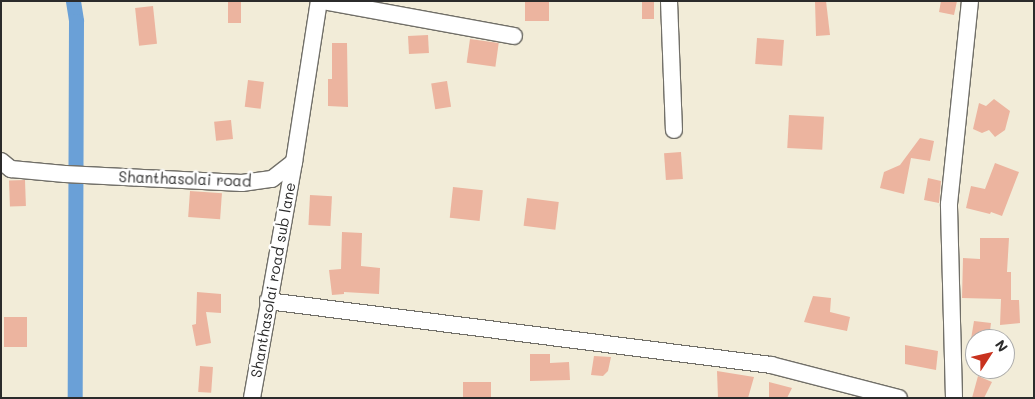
<!DOCTYPE html>
<style>
body{margin:0}
#map{position:relative;width:1035px;height:399px;overflow:hidden;background:#f2ecd8;font-family:Mali,sans-serif}
div>[style]{position:absolute}
.canal>*{height:15px;margin:-7.5px;padding:0 7.5px;transform-origin:7.5px;border-radius:7.5px;background:#6aa0d7}
.building>*{inset:0;background:#ecb49f;transform-origin:0 0}
.roads{filter:drop-shadow(1px 0 #716f68) drop-shadow(-1px 0 #716f68) drop-shadow(0 1px #716f68) drop-shadow(0 -1px #716f68)}
.street>*{height:16px;margin:-8px;padding:0 8px;transform-origin:8px;border-radius:8px;background:#fff}
span{translate:-50% -50%;white-space:nowrap;text-align:center;line-height:1.15;-webkit-text-stroke:5px #fff;paint-order:stroke}
.street-label{font-size:15px;color:#2b2b2b}
.frame{position:absolute;inset:0;border:2px solid #2b2b2b;pointer-events:none}
.north{position:absolute;left:965px;top:329px;width:50px;height:50px;box-sizing:border-box;background:#fff;border:1px solid #aaa;border-radius:50%;rotate:55deg;font-size:14px;font-weight:700;line-height:20px;text-align:center;color:#2b2b2b}
.north::after{content:'';display:block;margin:auto;width:18px;height:22px;background:#c8321e;clip-path:polygon(50% 0,100% 100%,50% 72%,0 100%)}
</style>
<div id="map">
<div class="canal">
<i style="left:73px;top:1px;width:20px;rotate:81deg"></i>
<i style="left:76px;top:21px;width:377px;rotate:90.2deg"></i>
</div>
<div class="building">
<i style="left:228px;top:1px;width:13px;height:22px"></i>
<i style="left:525px;top:1px;width:24px;height:20px"></i>
<i style="left:642px;top:1px;width:12px;height:18px"></i>
<i style="clip-path:polygon(815px 1px,826px 1px,830px 35px,816px 36px)"></i>
<i style="clip-path:polygon(941px 1px,957px 1px,954px 15px,939px 12px)"></i>
<i style="left:153px;top:6px;width:38px;height:18px;rotate:84deg"></i>
<i style="left:428px;top:35px;width:18px;height:20px;rotate:87deg"></i>
<i style="left:757px;top:38px;width:27px;height:26px;rotate:4deg"></i>
<i style="left:470px;top:39px;width:29px;height:24px;rotate:8deg"></i>
<i style="clip-path:polygon(332px 43px,347px 43px,348px 107px,328px 106px,328px 79px,332px 79px)"></i>
<i style="left:248px;top:80px;width:16px;height:27px;rotate:7deg"></i>
<i style="left:447px;top:81px;width:26px;height:16px;rotate:81deg"></i>
<i style="clip-path:polygon(994px 99px,1010px 111px,1005px 130px,995px 137px,989px 130px,982px 133px,973px 129px,979px 103px,986px 106px)"></i>
<i style="left:789px;top:115px;width:35px;height:33px;rotate:3deg"></i>
<i style="left:231px;top:120px;width:19px;height:17px;rotate:84deg"></i>
<i style="clip-path:polygon(920px 138px,934px 141px,930px 161px,911px 158px,904px 194px,880px 188px,884px 172px,900px 165px)"></i>
<i style="left:681px;top:152px;width:27px;height:17px;rotate:86deg"></i>
<i style="clip-path:polygon(995px 163px,1019px 172px,1002px 216px,991px 212px,990px 214px,966px 208px,971px 186px,985px 189px)"></i>
<i style="clip-path:polygon(928px 178px,941px 181px,939px 203px,924px 200px)"></i>
<i style="left:25px;top:180px;width:26px;height:16px;rotate:88deg"></i>
<i style="left:453px;top:187px;width:30px;height:31px;rotate:6deg"></i>
<i style="left:190px;top:191px;width:32px;height:26px;rotate:4deg"></i>
<i style="left:310px;top:195px;width:22px;height:30px;rotate:3deg"></i>
<i style="left:527px;top:198px;width:32px;height:28px;rotate:7deg"></i>
<i style="clip-path:polygon(342px 232px,362px 233px,361px 266px,380px 268px,379px 294px,344px 292px,344px 294px,332px 295px,329px 270px,341px 269px)"></i>
<i style="clip-path:polygon(980px 238px,1009px 238px,1007px 272px,1011px 272px,1011px 300px,1019px 300px,1020px 323px,1000px 325px,1001px 299px,962px 298px,963px 258px,980px 259px)"></i>
<i style="clip-path:polygon(197px 292px,221px 294px,221px 313px,206px 312px,211px 343px,196px 346px,192px 325px,196px 324px)"></i>
<i style="clip-path:polygon(813px 296px,831px 298px,830px 312px,850px 317px,847px 331px,804px 322px)"></i>
<i style="left:4px;top:317px;width:23px;height:30px"></i>
<i style="clip-path:polygon(974px 321px,991px 323px,989px 339px,971px 339px)"></i>
<i style="clip-path:polygon(905px 345px,938px 351px,936px 370px,905px 364px)"></i>
<i style="clip-path:polygon(530px 354px,550px 354px,550px 363px,569px 362px,570px 380px,530px 381px)"></i>
<i style="clip-path:polygon(594px 356px,611px 357px,608px 371px,603px 376px,591px 375px)"></i>
<i style="left:200px;top:366px;width:13px;height:26px;rotate:4deg"></i>
<i style="clip-path:polygon(717px 371px,754px 377px,748px 398px,718px 398px)"></i>
<i style="clip-path:polygon(978px 376px,992px 382px,984px 398px,972px 398px)"></i>
<i style="left:463px;top:382px;width:28px;height:16px"></i>
<i style="clip-path:polygon(769px 382px,792px 388px,787px 398px,769px 398px)"></i>
</div>
<div class="roads">
<div class="street">
<i style="left:323px;top:1px;width:194px;rotate:10.4deg"></i>
<i style="left:669px;top:1px;width:129px;rotate:87.8deg"></i>
<i style="left:1px;top:161px;width:13px;rotate:39deg"></i>
<i style="left:11px;top:169px;width:54px;rotate:5.3deg"></i>
<i style="left:65px;top:174px;width:177px;rotate:2.9deg"></i>
<i style="left:242px;top:183px;width:30px;rotate:-8deg"></i>
<i style="left:272px;top:179px;width:28px;rotate:-38deg"></i>
<i style="left:294px;top:162px;width:163px;rotate:-81.2deg"></i>
<i style="left:268px;top:301px;width:507px;rotate:7.25deg"></i>
<i style="left:771px;top:365px;width:132px;rotate:14.5deg"></i>
<i style="left:252px;top:398px;width:240px;rotate:-79.9deg"></i>
<i style="left:954px;top:398px;width:194px;rotate:-91.5deg"></i>
<i style="left:949px;top:204px;width:204px;rotate:-84.1deg"></i>
</div>
</div>
<div class="street-label">
<span style="left:185px;top:179px;rotate:2deg">Shanthasolai road</span>
<span style="left:273px;top:280px;rotate:-80deg">Shanthasolai road sub lane</span>
</div>
<div class="frame"></div>
<div class="north">N</div>
</div>
